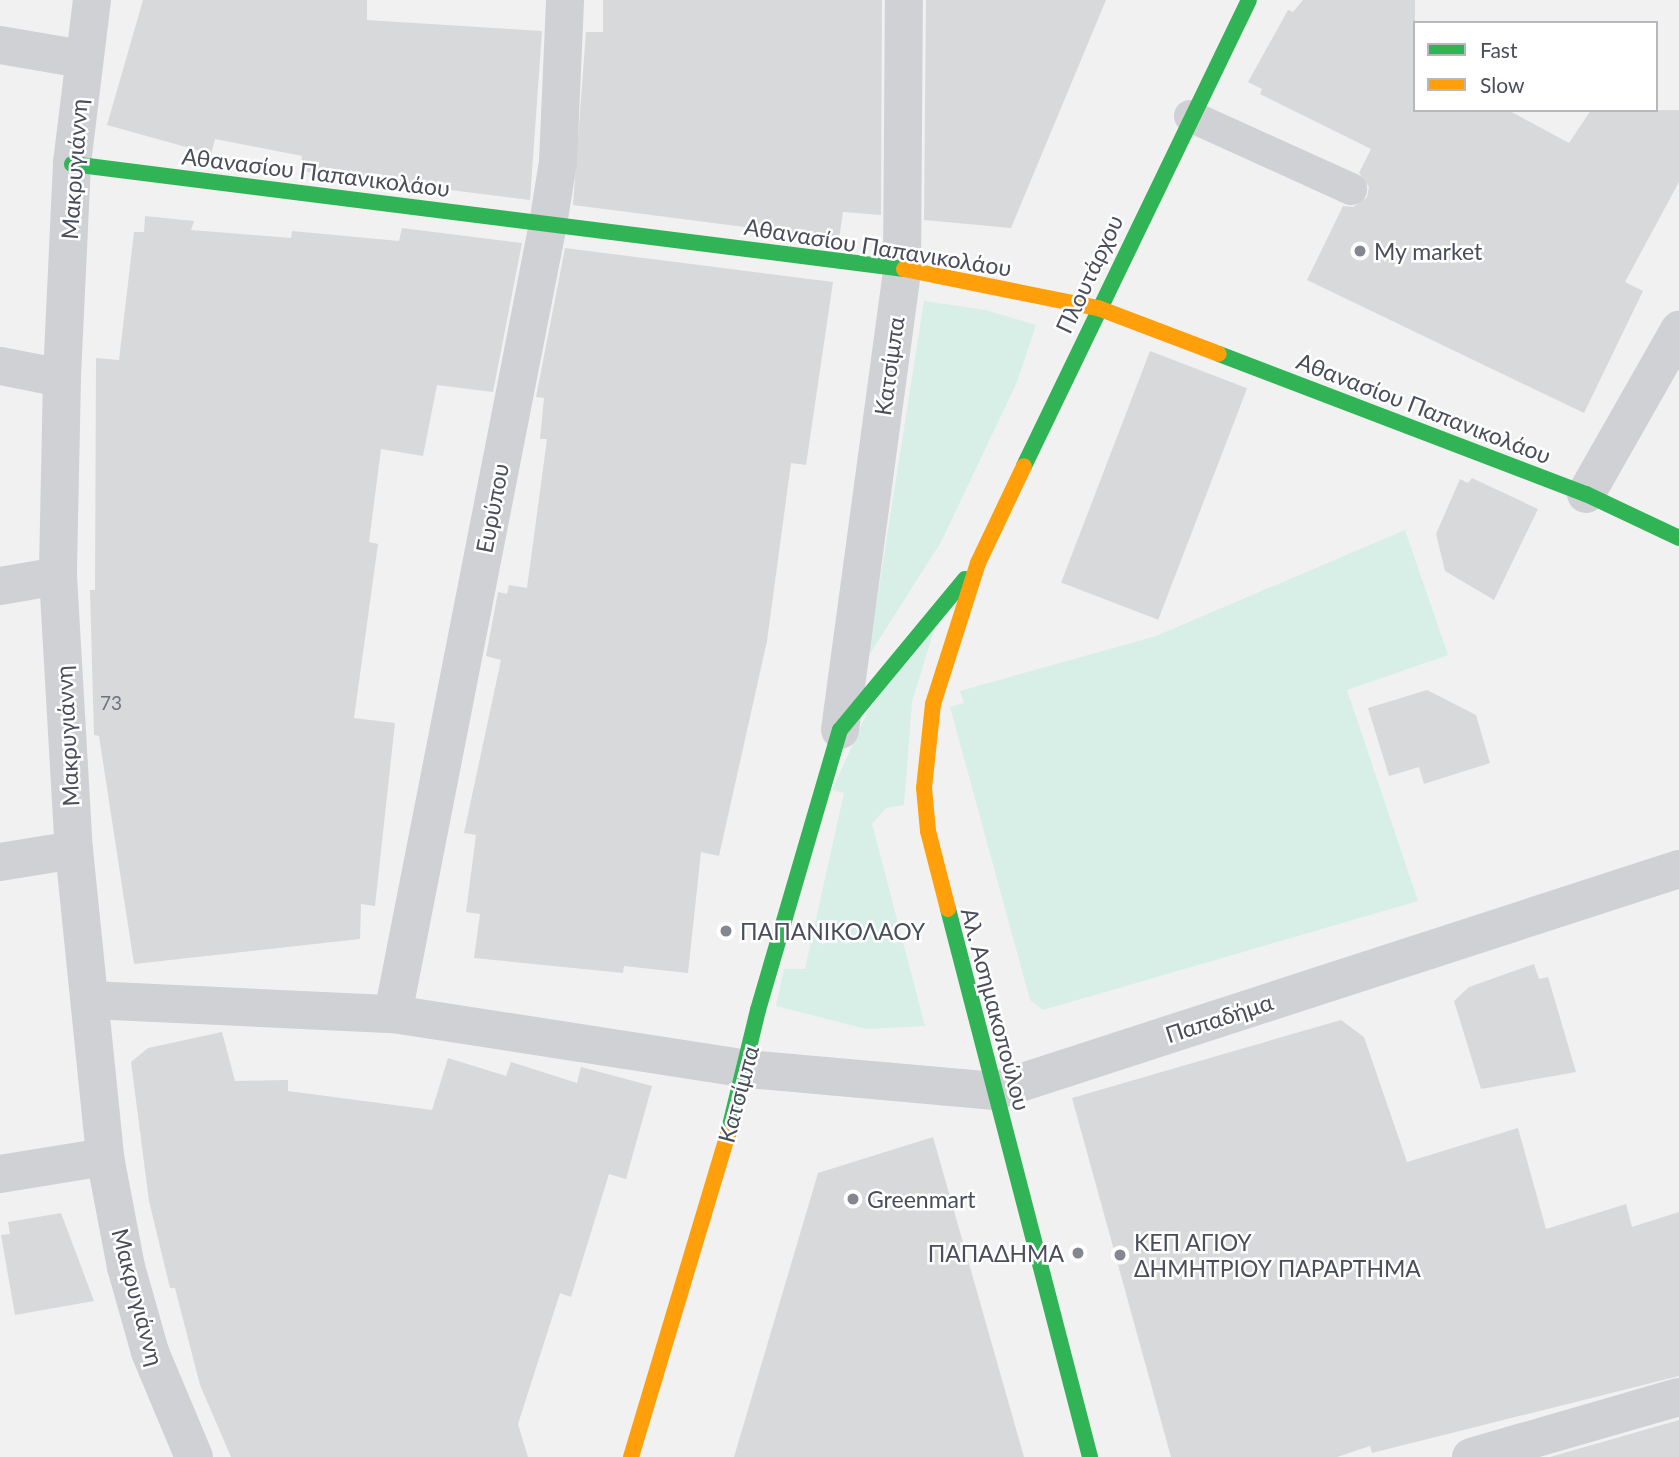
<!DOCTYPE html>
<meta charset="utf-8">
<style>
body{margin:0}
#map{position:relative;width:1679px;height:1457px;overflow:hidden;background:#f1f1f1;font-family:Lato,sans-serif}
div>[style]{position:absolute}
.green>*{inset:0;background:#d7efe7}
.building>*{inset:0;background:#d8d9db;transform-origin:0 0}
.lane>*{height:32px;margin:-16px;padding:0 16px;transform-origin:16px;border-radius:16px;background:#cfd1d4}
.street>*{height:38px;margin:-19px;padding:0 19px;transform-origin:19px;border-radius:19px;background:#cfd1d4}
.fast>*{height:16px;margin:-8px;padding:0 8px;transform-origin:8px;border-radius:8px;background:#30b455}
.slow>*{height:16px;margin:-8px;padding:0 8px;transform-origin:8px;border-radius:8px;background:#ff9f0a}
.dots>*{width:19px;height:19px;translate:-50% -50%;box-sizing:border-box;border:4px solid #fff;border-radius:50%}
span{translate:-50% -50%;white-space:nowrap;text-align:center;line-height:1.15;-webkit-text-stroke:5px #fff;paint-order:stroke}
.number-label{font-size:19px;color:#6e727d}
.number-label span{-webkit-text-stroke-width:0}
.street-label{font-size:23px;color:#494d5c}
.poi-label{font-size:23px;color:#494d5c}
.left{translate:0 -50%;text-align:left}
.right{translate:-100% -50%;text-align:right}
.legend{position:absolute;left:1413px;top:21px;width:245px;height:91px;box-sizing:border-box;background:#fff;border:2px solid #b6b8be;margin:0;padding:9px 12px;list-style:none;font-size:21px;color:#494d5c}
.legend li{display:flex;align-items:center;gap:14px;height:35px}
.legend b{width:35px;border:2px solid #b6b8be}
</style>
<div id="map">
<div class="green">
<i style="clip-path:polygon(924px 301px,986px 310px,1036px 325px,1017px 382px,941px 542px,868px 657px)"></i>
<i style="clip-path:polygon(1405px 530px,1448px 655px,1347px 690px,1418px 901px,1043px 1010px,1030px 1000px,950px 707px,964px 703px,960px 691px,1156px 636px)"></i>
<i style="clip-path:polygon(946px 591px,912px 702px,904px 805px,886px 808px,872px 824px,925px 1026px,866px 1029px,776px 1006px,784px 969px,805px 969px,844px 793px,832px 790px,866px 715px)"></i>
</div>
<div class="building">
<i style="clip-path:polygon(143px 0,367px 0,367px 20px,542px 31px,530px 200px,300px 171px,302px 156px,215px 139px,211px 154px,107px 125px)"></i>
<i style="clip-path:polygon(603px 0,882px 0,881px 215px,843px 212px,839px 239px,573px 205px,586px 32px,603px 32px)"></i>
<i style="clip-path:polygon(926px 0,1106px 0,1011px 228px,924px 220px)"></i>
<i style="clip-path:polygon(1303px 0,1415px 0,1415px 110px,1508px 110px,1569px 143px,1591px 110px,1679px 110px,1679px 182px,1625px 282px,1643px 291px,1584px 413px,1307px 280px,1343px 206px,1353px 207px,1367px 197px,1369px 187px,1359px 173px,1371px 149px,1260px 94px,1262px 89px,1248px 82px,1288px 10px,1293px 12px)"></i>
<i style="clip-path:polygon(145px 216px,194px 221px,191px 230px,291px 238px,292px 231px,399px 241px,402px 228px,522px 243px,493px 392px,437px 385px,423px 456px,381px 449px,369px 542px,378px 544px,354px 718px,395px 723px,375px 906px,361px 904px,360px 939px,134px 964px,99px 736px,94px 735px,90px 590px,95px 590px,96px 358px,119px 360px,134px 232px,144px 232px)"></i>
<i style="clip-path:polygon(565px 248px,833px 282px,806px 465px,791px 463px,767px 641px,719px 856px,701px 852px,688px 973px,624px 966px,623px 973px,474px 958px,480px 914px,466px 912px,476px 835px,464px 833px,501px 660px,486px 656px,498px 592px,507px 594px,509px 585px,527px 588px,547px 439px,540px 439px,544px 398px,536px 397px)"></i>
<i style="left:1150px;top:351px;width:104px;height:248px;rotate:21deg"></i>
<i style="clip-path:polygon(1472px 478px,1538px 509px,1494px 600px,1445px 571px,1436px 534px,1460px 479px,1468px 483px)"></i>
<i style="clip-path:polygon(1427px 690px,1476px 715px,1490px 763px,1424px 784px,1419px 767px,1389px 776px,1368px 708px)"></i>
<i style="clip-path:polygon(1534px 964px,1539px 979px,1548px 977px,1576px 1072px,1481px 1089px,1454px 1001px,1469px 987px)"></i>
<i style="clip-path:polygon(1341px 1020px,1364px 1037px,1407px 1162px,1518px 1128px,1546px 1229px,1626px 1204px,1632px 1227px,1679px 1212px,1679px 1376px,1372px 1453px,1370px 1446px,1337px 1457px,1171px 1457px,1072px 1098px)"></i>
<i style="clip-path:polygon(222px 1032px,235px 1081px,288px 1080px,288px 1091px,432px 1110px,448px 1058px,506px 1076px,511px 1062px,577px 1083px,581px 1067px,652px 1086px,626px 1179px,609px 1174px,571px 1297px,560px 1293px,518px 1424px,528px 1457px,231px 1457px,200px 1385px,175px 1288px,170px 1288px,149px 1201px,131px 1062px,148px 1048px)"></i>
<i style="clip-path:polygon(933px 1137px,1024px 1457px,734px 1457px,818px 1173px)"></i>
<i style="clip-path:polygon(61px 1213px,94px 1301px,15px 1315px,1px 1235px,10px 1234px,8px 1222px)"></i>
<i style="clip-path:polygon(1679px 1420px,1679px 1457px,1550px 1457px)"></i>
</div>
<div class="lane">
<i style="left:1190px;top:116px;width:177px;rotate:24.4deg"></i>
</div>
<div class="street">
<i style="left:92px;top:0;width:165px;rotate:97deg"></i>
<i style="left:72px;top:164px;width:214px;rotate:92.7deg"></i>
<i style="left:62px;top:378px;width:198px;rotate:91.2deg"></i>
<i style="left:58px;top:576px;width:274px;rotate:86.7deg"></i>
<i style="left:74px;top:850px;width:309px;rotate:84.2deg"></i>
<i style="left:105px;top:1157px;width:112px;rotate:79.2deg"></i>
<i style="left:126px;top:1267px;width:88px;rotate:74.2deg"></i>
<i style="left:150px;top:1352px;width:114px;rotate:67.3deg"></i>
<i style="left:0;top:45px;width:83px;rotate:9.7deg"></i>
<i style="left:0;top:366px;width:63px;rotate:11deg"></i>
<i style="left:1586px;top:494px;width:189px;rotate:-60.4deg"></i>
<i style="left:0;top:586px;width:59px;rotate:-9.8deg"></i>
<i style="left:840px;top:730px;width:465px;rotate:-82.3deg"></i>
<i style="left:902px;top:269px;width:269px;rotate:-89.6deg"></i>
<i style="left:0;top:862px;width:75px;rotate:-9.2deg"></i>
<i style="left:91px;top:1000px;width:302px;rotate:2.7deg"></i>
<i style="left:393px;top:1014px;width:359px;rotate:8.8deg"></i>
<i style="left:748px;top:1069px;width:248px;rotate:5.1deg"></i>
<i style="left:995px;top:1091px;width:719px;rotate:-17.98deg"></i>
<i style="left:393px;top:1014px;width:805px;rotate:-78.9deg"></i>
<i style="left:548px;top:224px;width:63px;rotate:-80.8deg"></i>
<i style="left:558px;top:162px;width:162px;rotate:-87.5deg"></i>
<i style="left:0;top:1174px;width:106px;rotate:-9.2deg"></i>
<i style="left:1471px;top:1457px;width:216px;rotate:-16.1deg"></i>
</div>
<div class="fast">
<i style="left:72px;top:164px;width:839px;rotate:7.19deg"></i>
<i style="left:1219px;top:354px;width:393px;rotate:20.9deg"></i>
<i style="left:1586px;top:494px;width:103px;rotate:25.3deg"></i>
<i style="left:1024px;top:466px;width:517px;rotate:-64.23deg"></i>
<i style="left:948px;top:909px;width:566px;rotate:75.47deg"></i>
<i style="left:728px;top:1134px;width:128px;rotate:-76.4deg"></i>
<i style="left:758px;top:1010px;width:292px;rotate:-73.7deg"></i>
<i style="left:840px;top:730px;width:196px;rotate:-50.4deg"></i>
</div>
<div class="slow">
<i style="left:904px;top:269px;width:198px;rotate:11.4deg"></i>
<i style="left:1098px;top:308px;width:129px;rotate:20.8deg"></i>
<i style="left:948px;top:909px;width:81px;rotate:-104.4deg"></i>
<i style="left:928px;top:831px;width:43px;rotate:-95.3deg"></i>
<i style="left:924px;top:788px;width:84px;rotate:-83.9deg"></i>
<i style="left:933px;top:704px;width:148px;rotate:-72.3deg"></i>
<i style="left:978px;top:563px;width:107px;rotate:-64.6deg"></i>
<i style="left:631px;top:1457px;width:337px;rotate:-73.3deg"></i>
</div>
<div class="dots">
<i style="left:1360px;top:251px;background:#848690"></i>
<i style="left:726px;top:931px;background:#848690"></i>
<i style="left:853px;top:1199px;background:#848690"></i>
<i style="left:1078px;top:1253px;background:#848690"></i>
<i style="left:1120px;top:1255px;background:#848690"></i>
</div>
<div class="number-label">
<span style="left:111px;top:703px">73</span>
</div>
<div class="street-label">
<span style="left:74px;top:169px;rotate:-86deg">Μακρυγιάννη</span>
<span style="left:316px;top:172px;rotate:7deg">Αθανασίου Παπανικολάου</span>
<span style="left:878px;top:247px;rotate:9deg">Αθανασίου Παπανικολάου</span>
<span style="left:1089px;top:274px;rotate:-65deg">Πλουτάρχου</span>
<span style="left:889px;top:366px;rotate:-82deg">Κατσίμπα</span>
<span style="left:1424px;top:408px;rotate:21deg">Αθανασίου Παπανικολάου</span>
<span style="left:492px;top:508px;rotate:-79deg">Ευρύπου</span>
<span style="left:67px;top:736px;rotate:-93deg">Μακρυγιάννη</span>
<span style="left:996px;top:1009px;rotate:75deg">Αλ. Ασημακοπούλου</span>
<span style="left:1219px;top:1018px;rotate:-18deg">Παπαδήμα</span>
<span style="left:738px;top:1094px;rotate:-75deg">Κατσίμπα</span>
<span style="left:138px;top:1297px;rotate:75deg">Μακρυγιάννη</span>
</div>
<div class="poi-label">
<span class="left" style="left:1374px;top:251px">My market</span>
<span class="left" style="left:740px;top:931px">ΠΑΠΑΝΙΚΟΛΑΟΥ</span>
<span class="left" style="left:867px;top:1199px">Greenmart</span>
<span class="left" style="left:1134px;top:1255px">ΚΕΠ ΑΓΙΟΥ<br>ΔΗΜΗΤΡΙΟΥ ΠΑΡΑΡΤΗΜΑ</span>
<span class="right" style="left:1064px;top:1253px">ΠΑΠΑΔΗΜΑ</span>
</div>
<ul class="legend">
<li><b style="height:9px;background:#30b455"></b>Fast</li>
<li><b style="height:9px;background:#ff9f0a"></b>Slow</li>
</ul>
</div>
